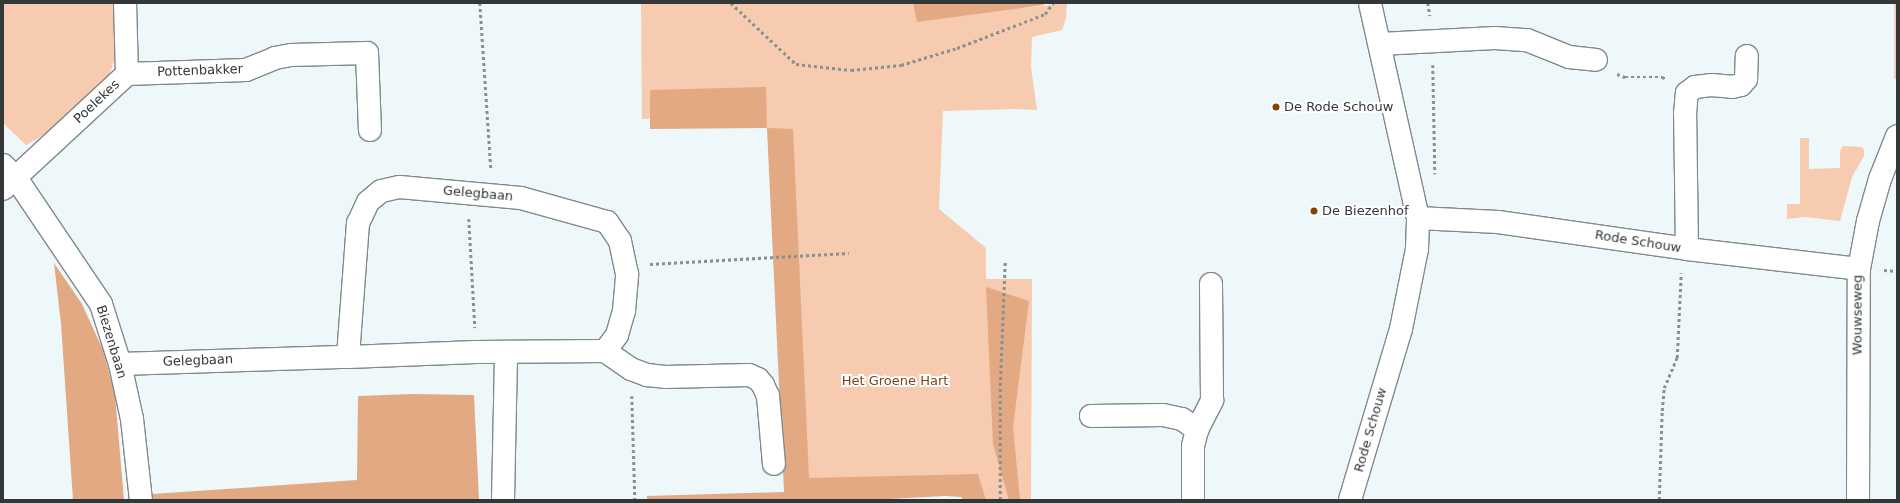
<!DOCTYPE html>
<style>
body{margin:0}
#map{position:relative;width:1900px;height:503px;overflow:hidden;background:#eef8fa;font-family:"DejaVu Sans",sans-serif}
div>[style]{position:absolute}
.green>*{inset:0;background:#f6cbaf;transform-origin:0 0}
.forest>*{inset:0;background:#e2a983}
.path>*{height:2.5px;margin-top:-1.25px;transform-origin:0;background:repeating-linear-gradient(90deg,#899091 0 3px,transparent 0 6px)}
.roads{filter:drop-shadow(1px 0 #818a8b) drop-shadow(-1px 0 #818a8b) drop-shadow(0 1px #818a8b) drop-shadow(0 -1px #818a8b)}
.minor>*{height:22px;margin:-11px;padding:0 11px;transform-origin:11px;border-radius:11px;background:#fff}
.dots>*{width:11px;height:11px;translate:-50% -50%;box-sizing:border-box;border:2px solid #fff;border-radius:50%}
span{translate:-50% -50%;white-space:nowrap;text-align:center;line-height:1.15;-webkit-text-stroke:4px #fff;paint-order:stroke}
.street-label{font-size:13px;color:#333738}
.poi-label{font-size:13px;color:#333738}
.left{translate:0 -50%;text-align:left}
.park-label{font-size:13px;color:#7b451c}
.frame{position:absolute;inset:0;border:4px solid #333738;pointer-events:none}
</style>
<div id="map">
<div class="green">
<i style="clip-path:polygon(3px 3px,115px 3px,117px 51px,107px 83px,80px 114px,26px 145px,3px 123px)"></i>
<i style="clip-path:polygon(641px 3px,1023px 3px,1023px 8px,1067px 3px,1066px 18px,1062px 30px,1032px 37px,1031px 67px,1037px 110px,1015px 109px,943px 111px,939px 209px,986px 248px,986px 279px,1032px 279px,1031px 500px,971px 500px,967px 489px,793px 491px,766px 112px,642px 119px)"></i>
<i style="left:1894px;top:3px;width:3px;height:76px"></i>
<i style="clip-path:polygon(1800px 138px,1809px 138px,1809px 169px,1840px 168px,1840px 151px,1843px 146px,1862px 147px,1864px 150px,1864px 156px,1852px 177px,1840px 221px,1805px 217px,1787px 219px,1787px 204px,1800px 204px)"></i>
</div>
<div class="forest">
<i style="clip-path:polygon(913px 3px,1043px 3px,1044px 5px,917px 22px)"></i>
<i style="clip-path:polygon(766px 87px,767px 128px,793px 129px,809px 478px,978px 474px,986px 500px,963px 500px,961px 497px,945px 496px,871px 500px,647px 500px,647px 496px,784px 492px,767px 128px,650px 129px,650px 90px)"></i>
<i style="clip-path:polygon(54px 263px,82px 304px,103px 350px,115px 395px,124px 500px,73px 500px,61px 324px)"></i>
<i style="clip-path:polygon(986px 287px,1029px 301px,1013px 427px,1020px 500px,1009px 500px,993px 444px)"></i>
<i style="clip-path:polygon(412px 394px,474px 395px,479px 500px,153px 500px,152px 494px,357px 480px,358px 396px)"></i>
</div>
<div class="path">
<i style="left:480px;top:3px;width:167px;rotate:86.2deg"></i>
<i style="left:731px;top:3px;width:89px;rotate:43.2deg"></i>
<i style="left:796px;top:64px;width:55px;rotate:6.2deg"></i>
<i style="left:851px;top:70px;width:50px;rotate:-5.7deg"></i>
<i style="left:901px;top:65px;width:59px;rotate:-16.9deg"></i>
<i style="left:957px;top:48px;width:94px;rotate:-21.1deg"></i>
<i style="left:1045px;top:14px;width:14px;rotate:-54deg"></i>
<i style="left:1428px;top:3px;width:13px;rotate:81deg"></i>
<i style="left:1433px;top:65px;width:109px;rotate:88.9deg"></i>
<i style="left:1617px;top:74px;width:9px;rotate:21deg"></i>
<i style="left:1625px;top:77px;width:37px"></i>
<i style="left:1662px;top:77px;width:5px;rotate:22deg"></i>
<i style="left:469px;top:219px;width:109px;rotate:86.8deg"></i>
<i style="left:650px;top:264px;width:199px;rotate:-3.2deg"></i>
<i style="left:1884px;top:270px;width:13px;rotate:4deg"></i>
<i style="left:632px;top:396px;width:104px;rotate:88.3deg"></i>
<i style="left:1000px;top:500px;width:114px;rotate:-90deg"></i>
<i style="left:1000px;top:386px;width:124px;rotate:-87.7deg"></i>
<i style="left:1659px;top:500px;width:89px;rotate:-88.1deg"></i>
<i style="left:1662px;top:411px;width:23px;rotate:-85deg"></i>
<i style="left:1664px;top:388px;width:33px;rotate:-67deg"></i>
<i style="left:1677px;top:358px;width:85px;rotate:-87.3deg"></i>
</div>
<div class="roads">
<div class="minor">
<i style="left:1380px;top:44px;width:115px;rotate:-3deg"></i>
<i style="left:1495px;top:38px;width:32px;rotate:4deg"></i>
<i style="left:1527px;top:40px;width:45px;rotate:22deg"></i>
<i style="left:1569px;top:57px;width:27px;rotate:6deg"></i>
<i style="left:127px;top:74px;width:119px;rotate:-1.9deg"></i>
<i style="left:246px;top:70px;width:31px;rotate:-22deg"></i>
<i style="left:275px;top:58px;width:16px;rotate:-11deg"></i>
<i style="left:291px;top:55px;width:76px;rotate:-1.5deg"></i>
<i style="left:367px;top:53px;width:77px;rotate:87.8deg"></i>
<i style="left:3px;top:165px;width:18px;rotate:45deg"></i>
<i style="left:16px;top:178px;width:152px;rotate:56deg"></i>
<i style="left:101px;top:304px;width:63px;rotate:72.4deg"></i>
<i style="left:120px;top:364px;width:56px;rotate:77.7deg"></i>
<i style="left:132px;top:419px;width:81px;rotate:83.7deg"></i>
<i style="left:3px;top:189px;width:169px;rotate:-42.8deg"></i>
<i style="left:127px;top:74px;width:71px;rotate:-91.6deg"></i>
<i style="left:1418px;top:218px;width:80px;rotate:2.9deg"></i>
<i style="left:1498px;top:222px;width:191px;rotate:8.1deg"></i>
<i style="left:1687px;top:249px;width:173px;rotate:6.6deg"></i>
<i style="left:1687px;top:249px;width:135px;rotate:-90.8deg"></i>
<i style="left:1685px;top:114px;width:21px;rotate:-85deg"></i>
<i style="left:1687px;top:93px;width:10px;rotate:-37deg"></i>
<i style="left:1695px;top:87px;width:16px;rotate:-7deg"></i>
<i style="left:1711px;top:85px;width:21px;rotate:5deg"></i>
<i style="left:1732px;top:87px;width:9px;rotate:-13deg"></i>
<i style="left:1741px;top:85px;width:8px;rotate:-50deg"></i>
<i style="left:1746px;top:79px;width:23px;rotate:-88deg"></i>
<i style="left:605px;top:351px;width:32px;rotate:35deg"></i>
<i style="left:631px;top:369px;width:17px;rotate:21deg"></i>
<i style="left:647px;top:375px;width:18px;rotate:6deg"></i>
<i style="left:665px;top:377px;width:84px;rotate:-1.4deg"></i>
<i style="left:749px;top:375px;width:10px;rotate:24deg"></i>
<i style="left:758px;top:379px;width:8px;rotate:50deg"></i>
<i style="left:763px;top:385px;width:12px;rotate:66deg"></i>
<i style="left:768px;top:396px;width:68px;rotate:85deg"></i>
<i style="left:120px;top:364px;width:228px;rotate:-1.8deg"></i>
<i style="left:348px;top:357px;width:128px;rotate:-2.2deg"></i>
<i style="left:476px;top:352px;width:129px;rotate:-0.4deg"></i>
<i style="left:605px;top:351px;width:20px;rotate:-53deg"></i>
<i style="left:617px;top:335px;width:25px;rotate:-74deg"></i>
<i style="left:624px;top:311px;width:37px;rotate:-85deg"></i>
<i style="left:627px;top:274px;width:34px;rotate:-102deg"></i>
<i style="left:620px;top:241px;width:23px;rotate:-124deg"></i>
<i style="left:607px;top:222px;width:89px;rotate:-164.4deg"></i>
<i style="left:521px;top:198px;width:122px;rotate:-174.8deg"></i>
<i style="left:399px;top:187px;width:18px;rotate:167deg"></i>
<i style="left:381px;top:191px;width:17px;rotate:140deg"></i>
<i style="left:368px;top:202px;width:23px;rotate:115deg"></i>
<i style="left:358px;top:223px;width:134px;rotate:94.3deg"></i>
<i style="left:1091px;top:416px;width:72px;rotate:-0.8deg"></i>
<i style="left:1163px;top:415px;width:19px;rotate:12deg"></i>
<i style="left:1182px;top:419px;width:19px;rotate:36deg"></i>
<i style="left:503px;top:500px;width:147px;rotate:-88.8deg"></i>
<i style="left:1193px;top:500px;width:54px;rotate:-90deg"></i>
<i style="left:1193px;top:446px;width:16px;rotate:-76deg"></i>
<i style="left:1197px;top:430px;width:34px;rotate:-63deg"></i>
<i style="left:1212px;top:400px;width:116px;rotate:-90.5deg"></i>
<i style="left:1350px;top:500px;width:178px;rotate:-73.4deg"></i>
<i style="left:1401px;top:329px;width:82px;rotate:-78.7deg"></i>
<i style="left:1417px;top:249px;width:31px;rotate:-88deg"></i>
<i style="left:1418px;top:218px;width:220px;rotate:-102.6deg"></i>
<i style="left:1858px;top:500px;width:231px;rotate:-89.8deg"></i>
<i style="left:1859px;top:269px;width:49px;rotate:-79.4deg"></i>
<i style="left:1868px;top:221px;width:44px;rotate:-74.1deg"></i>
<i style="left:1880px;top:179px;width:46px;rotate:-68.4deg"></i>
</div>
</div>
<div class="dots">
<i style="left:1276px;top:107px;background:#824208"></i>
<i style="left:1314px;top:211px;background:#824208"></i>
</div>
<div class="street-label">
<span style="left:200px;top:71px;rotate:-2deg">Pottenbakker</span>
<span style="left:97px;top:102px;rotate:-43deg">Poelekes</span>
<span style="left:478px;top:194px;rotate:5deg">Gelegbaan</span>
<span style="left:1638px;top:242px;rotate:9deg">Rode Schouw</span>
<span style="left:1858px;top:315px;rotate:-90deg">Wouwseweg</span>
<span style="left:111px;top:342px;rotate:73deg">Biezenbaan</span>
<span style="left:198px;top:361px;rotate:-2deg">Gelegbaan</span>
<span style="left:1371px;top:430px;rotate:-74deg">Rode Schouw</span>
</div>
<div class="poi-label">
<span class="left" style="left:1284px;top:107px">De Rode Schouw</span>
<span class="left" style="left:1322px;top:211px">De Biezenhof</span>
</div>
<div class="park-label">
<span style="left:895px;top:381px">Het Groene Hart</span>
</div>
<div class="frame"></div>
</div>
